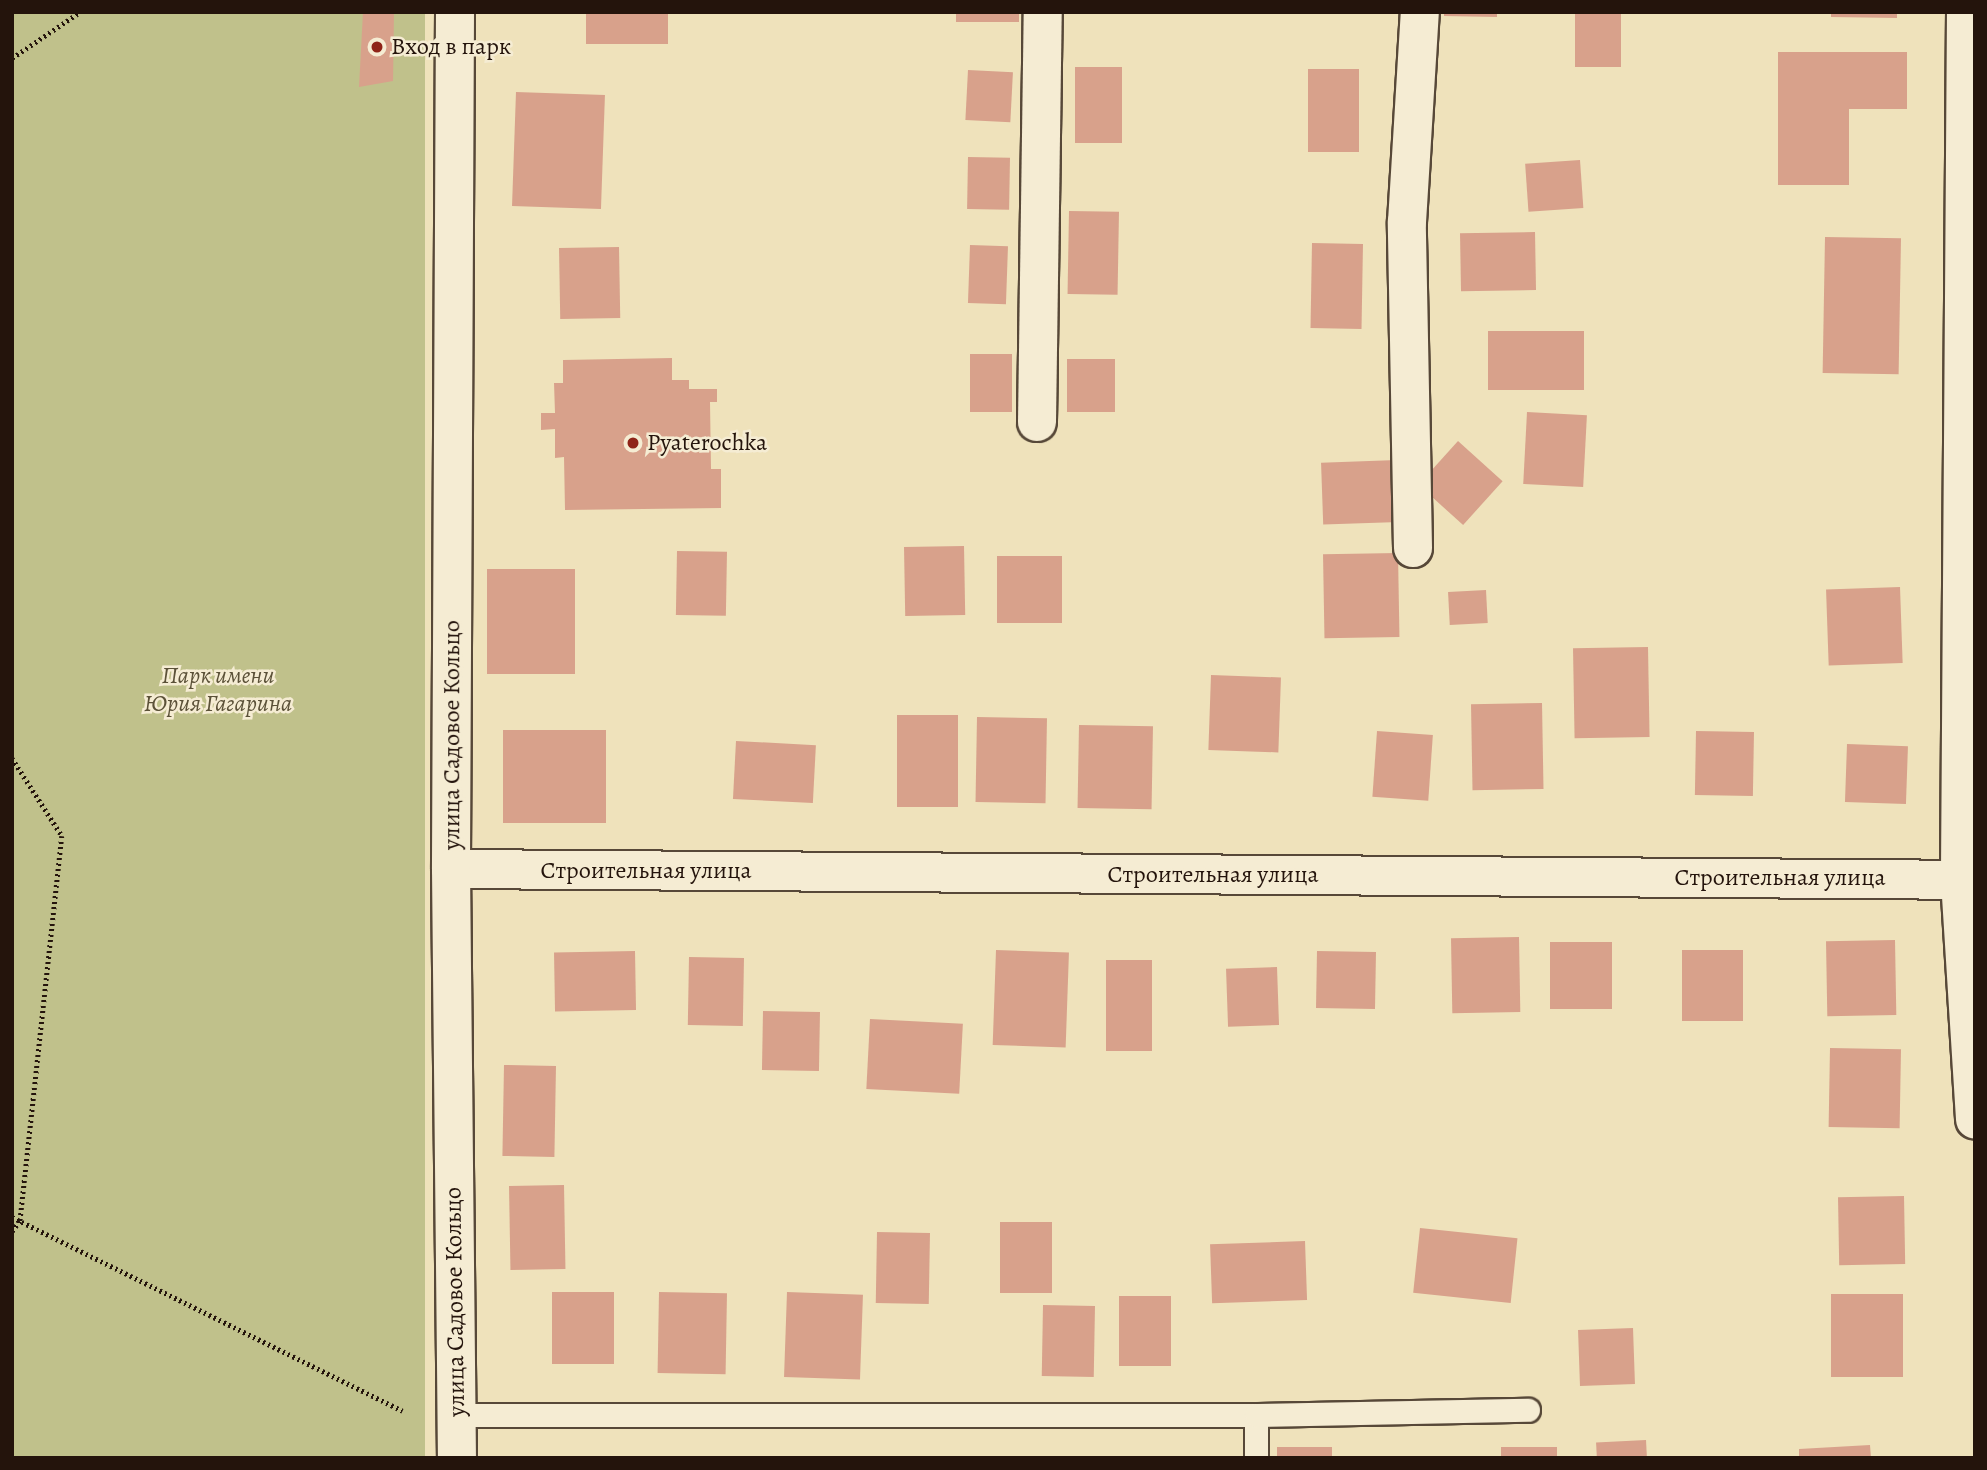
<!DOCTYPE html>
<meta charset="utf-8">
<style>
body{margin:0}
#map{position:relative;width:1987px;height:1470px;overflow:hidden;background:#efe2bb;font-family:Alegreya,serif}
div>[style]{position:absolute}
.green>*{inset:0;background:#c0c18b;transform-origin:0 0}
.building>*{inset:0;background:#d8a18b;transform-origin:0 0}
.path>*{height:4.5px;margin-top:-2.25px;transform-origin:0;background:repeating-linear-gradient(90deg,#24140c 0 2px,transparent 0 5.5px)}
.roads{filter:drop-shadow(2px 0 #574838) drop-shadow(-2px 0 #574838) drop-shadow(0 2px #574838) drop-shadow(0 -2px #574838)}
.service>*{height:23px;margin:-11.5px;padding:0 11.5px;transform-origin:11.5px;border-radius:11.5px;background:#f5ecd3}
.minor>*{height:38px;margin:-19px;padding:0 19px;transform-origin:19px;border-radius:19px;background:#f5ecd3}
.secondary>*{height:38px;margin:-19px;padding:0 19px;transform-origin:19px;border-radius:19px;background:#f5ecd3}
.dots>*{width:19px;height:19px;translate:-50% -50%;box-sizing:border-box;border:4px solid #f5ecd3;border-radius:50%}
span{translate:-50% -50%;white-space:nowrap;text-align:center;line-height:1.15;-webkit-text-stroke:5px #f5ecd3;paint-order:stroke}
.poi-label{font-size:24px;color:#24140c}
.left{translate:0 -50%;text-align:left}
.park-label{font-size:24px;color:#5b5138;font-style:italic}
.street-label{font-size:24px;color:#24140c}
.frame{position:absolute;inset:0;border:14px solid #24140c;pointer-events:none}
</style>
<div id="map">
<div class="green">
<i style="left:12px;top:12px;width:413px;height:1446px"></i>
</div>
<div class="building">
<i style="clip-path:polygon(363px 12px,394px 12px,393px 81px,359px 87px)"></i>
<i style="left:586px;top:12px;width:82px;height:32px"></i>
<i style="left:956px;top:12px;width:63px;height:10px"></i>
<i style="clip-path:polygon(1444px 12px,1497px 12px,1497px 17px,1444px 16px)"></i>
<i style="left:1575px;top:12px;width:46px;height:55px"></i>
<i style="clip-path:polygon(1831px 12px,1897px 12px,1897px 18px,1831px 17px)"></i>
<i style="clip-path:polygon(1778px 52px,1907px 52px,1907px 109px,1849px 109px,1849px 185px,1778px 185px)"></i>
<i style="left:1075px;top:67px;width:47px;height:76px"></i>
<i style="left:1308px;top:69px;width:51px;height:83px"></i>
<i style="left:968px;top:70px;width:45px;height:50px;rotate:3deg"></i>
<i style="left:516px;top:92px;width:89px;height:114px;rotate:2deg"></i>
<i style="left:968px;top:157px;width:42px;height:52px;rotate:1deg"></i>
<i style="left:1580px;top:160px;width:48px;height:55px;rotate:86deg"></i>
<i style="left:1069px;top:211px;width:50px;height:83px;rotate:1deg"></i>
<i style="left:1535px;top:232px;width:58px;height:75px;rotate:89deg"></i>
<i style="left:1825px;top:237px;width:76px;height:136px;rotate:1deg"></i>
<i style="left:1312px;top:243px;width:51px;height:85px;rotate:1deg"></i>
<i style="left:970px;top:245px;width:38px;height:58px;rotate:2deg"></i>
<i style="left:619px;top:247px;width:71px;height:60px;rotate:89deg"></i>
<i style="left:1584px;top:331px;width:59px;height:96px;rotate:90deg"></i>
<i style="left:970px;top:354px;width:42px;height:58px"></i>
<i style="clip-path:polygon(672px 358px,672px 380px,689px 380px,689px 389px,717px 389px,717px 402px,710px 402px,711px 469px,721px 469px,721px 508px,565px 510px,564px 457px,555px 458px,555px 429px,541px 430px,541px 413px,555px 413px,554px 383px,563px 383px,563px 360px)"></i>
<i style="left:1067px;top:359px;width:48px;height:53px"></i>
<i style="left:1527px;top:412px;width:60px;height:72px;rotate:3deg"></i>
<i style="left:1458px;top:441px;width:60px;height:59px;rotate:42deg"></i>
<i style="left:1397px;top:460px;width:62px;height:76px;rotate:88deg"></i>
<i style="left:964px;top:546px;width:69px;height:60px;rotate:89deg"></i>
<i style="left:677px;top:551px;width:50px;height:64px;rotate:1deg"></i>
<i style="left:1398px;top:553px;width:84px;height:75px;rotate:89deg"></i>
<i style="left:1062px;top:556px;width:67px;height:65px;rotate:90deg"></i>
<i style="left:487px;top:569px;width:88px;height:105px"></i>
<i style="left:1900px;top:587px;width:76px;height:74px;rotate:88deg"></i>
<i style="left:1486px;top:590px;width:33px;height:38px;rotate:87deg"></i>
<i style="left:1648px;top:647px;width:90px;height:75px;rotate:89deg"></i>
<i style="left:1211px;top:675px;width:70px;height:75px;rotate:2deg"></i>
<i style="left:1542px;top:703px;width:86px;height:71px;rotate:89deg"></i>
<i style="left:897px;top:715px;width:61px;height:92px"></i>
<i style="left:977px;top:717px;width:70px;height:85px;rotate:1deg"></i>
<i style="left:1079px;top:725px;width:74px;height:83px;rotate:1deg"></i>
<i style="left:503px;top:730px;width:103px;height:93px"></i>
<i style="left:1377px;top:731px;width:56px;height:66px;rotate:4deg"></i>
<i style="left:1696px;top:731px;width:58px;height:64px;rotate:1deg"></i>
<i style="left:736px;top:741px;width:80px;height:58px;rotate:3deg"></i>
<i style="left:1847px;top:744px;width:61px;height:58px;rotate:2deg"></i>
<i style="left:1519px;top:937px;width:75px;height:68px;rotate:89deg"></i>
<i style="left:1895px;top:940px;width:75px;height:69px;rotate:89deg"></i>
<i style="left:1550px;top:942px;width:62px;height:67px"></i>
<i style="left:996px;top:950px;width:73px;height:95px;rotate:2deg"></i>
<i style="left:1682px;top:950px;width:61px;height:71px"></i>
<i style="left:635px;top:951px;width:59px;height:81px;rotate:89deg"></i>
<i style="left:1317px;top:951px;width:59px;height:57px;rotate:1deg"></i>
<i style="left:689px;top:957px;width:55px;height:68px;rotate:1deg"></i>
<i style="left:1106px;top:960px;width:46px;height:91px"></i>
<i style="left:1277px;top:967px;width:58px;height:51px;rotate:88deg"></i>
<i style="left:763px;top:1011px;width:57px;height:59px;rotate:1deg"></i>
<i style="left:870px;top:1019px;width:93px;height:70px;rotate:3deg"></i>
<i style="left:1830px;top:1048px;width:71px;height:79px;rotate:1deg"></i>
<i style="left:504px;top:1065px;width:52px;height:91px;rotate:1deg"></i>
<i style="left:564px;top:1185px;width:84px;height:55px;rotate:89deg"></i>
<i style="left:1904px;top:1196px;width:68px;height:66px;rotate:89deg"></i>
<i style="left:1000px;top:1222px;width:52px;height:71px"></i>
<i style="left:1420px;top:1228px;width:98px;height:65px;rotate:6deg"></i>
<i style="left:877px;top:1232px;width:53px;height:71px;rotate:1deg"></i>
<i style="left:1305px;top:1241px;width:59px;height:95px;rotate:88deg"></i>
<i style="left:552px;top:1292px;width:62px;height:72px"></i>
<i style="left:659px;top:1292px;width:68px;height:81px;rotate:1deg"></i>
<i style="left:787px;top:1292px;width:76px;height:85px;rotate:2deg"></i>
<i style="left:1903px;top:1294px;width:83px;height:72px;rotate:90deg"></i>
<i style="left:1119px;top:1296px;width:52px;height:70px"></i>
<i style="left:1043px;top:1305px;width:52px;height:71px;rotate:1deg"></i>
<i style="left:1633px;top:1328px;width:56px;height:55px;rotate:88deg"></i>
<i style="left:1646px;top:1440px;width:18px;height:50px;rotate:87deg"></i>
<i style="clip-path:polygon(1870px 1445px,1871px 1458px,1799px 1458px,1799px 1449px)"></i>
<i style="left:1277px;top:1447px;width:55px;height:11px"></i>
<i style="left:1501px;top:1447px;width:56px;height:11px"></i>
</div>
<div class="path">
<i style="left:12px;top:58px;width:82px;rotate:-34.1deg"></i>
<i style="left:12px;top:758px;width:93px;rotate:57.3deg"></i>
<i style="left:62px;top:836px;width:387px;rotate:96.2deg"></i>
<i style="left:20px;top:1221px;width:14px;rotate:126deg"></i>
<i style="left:12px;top:1217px;width:436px;rotate:26.4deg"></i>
</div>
<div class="roads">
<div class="service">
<i style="left:456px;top:1415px;width:800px"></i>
<i style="left:1256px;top:1415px;width:43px;rotate:90deg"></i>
<i style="left:1256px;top:1415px;width:272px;rotate:-1.1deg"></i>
</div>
<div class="minor">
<i style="left:1966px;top:12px;width:868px;rotate:90.4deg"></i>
<i style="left:1960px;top:880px;width:240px;rotate:86.4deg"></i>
<i style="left:1037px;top:422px;width:410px;rotate:-89.2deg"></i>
<i style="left:1413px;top:548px;width:326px;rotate:-91.1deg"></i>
<i style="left:1407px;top:222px;width:210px;rotate:-86.5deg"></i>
<i style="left:451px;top:869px;width:1524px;rotate:0.41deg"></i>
</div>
<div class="secondary">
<i style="left:455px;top:12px;width:857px;rotate:90.27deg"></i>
<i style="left:451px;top:869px;width:589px;rotate:89.42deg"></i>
</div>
</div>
<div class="dots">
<i style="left:377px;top:47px;background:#8f2418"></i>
<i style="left:633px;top:443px;background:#8f2418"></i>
</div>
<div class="poi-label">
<span class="left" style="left:391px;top:47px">Вход в парк</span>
<span class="left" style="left:647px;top:443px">Pyaterochka</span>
</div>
<div class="park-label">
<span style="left:218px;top:690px">Парк имени<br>Юрия Гагарина</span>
</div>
<div class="street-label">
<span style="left:452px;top:735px;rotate:-90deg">улица Садовое Кольцо</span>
<span style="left:646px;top:871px">Строительная улица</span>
<span style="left:1213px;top:875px">Строительная улица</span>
<span style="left:1780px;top:878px">Строительная улица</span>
<span style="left:455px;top:1302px;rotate:-91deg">улица Садовое Кольцо</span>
</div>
<div class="frame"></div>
</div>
